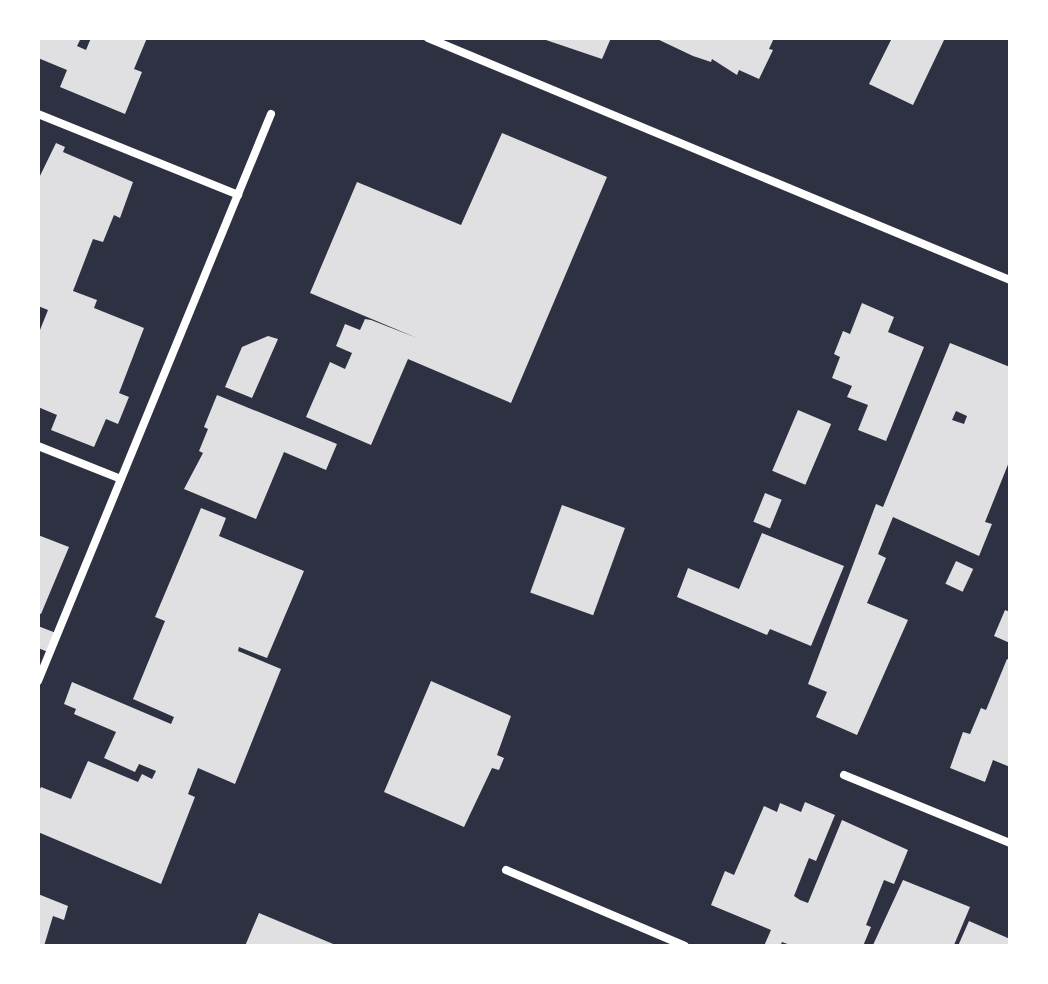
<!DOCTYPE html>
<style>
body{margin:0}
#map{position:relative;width:1048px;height:984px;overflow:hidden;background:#2d3142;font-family:"Sofia Sans Condensed",sans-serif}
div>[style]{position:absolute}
.building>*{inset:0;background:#e0e0e3;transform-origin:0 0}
.minor>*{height:8px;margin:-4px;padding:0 4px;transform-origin:4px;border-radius:4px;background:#fff}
span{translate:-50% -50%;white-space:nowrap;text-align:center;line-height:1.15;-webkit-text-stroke:8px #fff;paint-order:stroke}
.frame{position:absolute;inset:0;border:40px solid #fff;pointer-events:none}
</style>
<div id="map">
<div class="building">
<i style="clip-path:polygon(38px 38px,81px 38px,77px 46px,86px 50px,91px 38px,147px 38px,134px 69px,142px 72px,125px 114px,60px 87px,67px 70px,38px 58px)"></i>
<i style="clip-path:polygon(540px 38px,611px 38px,602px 59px)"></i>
<i style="clip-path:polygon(655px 38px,774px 38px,769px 49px,773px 50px,759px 79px,739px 70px,737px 75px,712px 59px,711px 62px,693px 56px)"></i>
<i style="clip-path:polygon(892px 38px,945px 38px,913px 105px,869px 84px)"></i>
<i style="clip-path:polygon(502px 133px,607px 177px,511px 403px,408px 359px,371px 445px,306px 417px,330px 362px,345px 369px,352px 353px,336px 346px,345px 324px,360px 330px,365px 319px,371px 320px,417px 338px,310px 293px,357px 182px,461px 225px)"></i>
<i style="clip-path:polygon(56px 143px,65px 147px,63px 152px,133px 182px,120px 218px,114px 215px,103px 242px,93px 239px,73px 291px,97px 300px,94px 308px,144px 328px,119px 393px,129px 397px,118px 424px,106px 419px,94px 447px,51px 430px,57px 415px,38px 407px,38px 335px,48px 310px,38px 306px,38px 180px)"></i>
<i style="clip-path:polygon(862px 303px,894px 317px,888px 332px,924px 347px,886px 441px,858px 430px,868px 405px,847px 397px,852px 386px,832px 378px,840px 357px,834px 354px,843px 331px,850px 334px)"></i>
<i style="clip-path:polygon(268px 336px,278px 339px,252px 398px,225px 387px,242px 347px)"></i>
<i style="clip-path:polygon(evenodd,950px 343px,1010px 367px,1009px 462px,985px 522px,992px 524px,979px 556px,893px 517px,878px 554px,886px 558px,867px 603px,908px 620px,857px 735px,816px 717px,827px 692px,808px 684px,876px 504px,883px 507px,950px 343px,956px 411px,967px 416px,964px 424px,952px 420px,956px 411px)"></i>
<i style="clip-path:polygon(217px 395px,337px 444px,326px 470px,284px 452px,256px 519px,184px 489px,203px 453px,199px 451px,208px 429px,204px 427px)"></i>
<i style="left:798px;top:410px;width:36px;height:66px;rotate:23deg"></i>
<i style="left:765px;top:493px;width:18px;height:31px;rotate:22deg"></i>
<i style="left:562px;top:505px;width:67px;height:93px;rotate:20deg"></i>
<i style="clip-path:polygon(201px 508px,226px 518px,219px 536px,304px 571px,267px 658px,239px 647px,238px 651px,281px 669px,235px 784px,198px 768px,188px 794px,195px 797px,161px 884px,38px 832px,38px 793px,41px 787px,71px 799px,88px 761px,138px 782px,142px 774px,152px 779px,156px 771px,139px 764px,135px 772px,104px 758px,116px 732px,74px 714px,76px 709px,64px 704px,72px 682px,171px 724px,174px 717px,133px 699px,165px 621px,155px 617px)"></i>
<i style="clip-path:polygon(762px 533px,844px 566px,811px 646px,770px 629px,767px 635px,677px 597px,688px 568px,739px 589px)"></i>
<i style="clip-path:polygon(38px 535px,69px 547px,41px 614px,38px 613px)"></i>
<i style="left:956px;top:561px;width:19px;height:25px;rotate:25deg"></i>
<i style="clip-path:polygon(1005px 610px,1010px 612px,1010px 643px,994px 636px)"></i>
<i style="clip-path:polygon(38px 626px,56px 633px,48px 652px,38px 648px)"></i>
<i style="clip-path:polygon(1007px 659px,1010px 660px,1010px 767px,993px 760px,985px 782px,950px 768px,963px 732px,970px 734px,981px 708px,986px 710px)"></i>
<i style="clip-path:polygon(431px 681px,511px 716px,497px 755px,504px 758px,499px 770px,492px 768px,464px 827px,384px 792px)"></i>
<i style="clip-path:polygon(805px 802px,835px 815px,816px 861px,809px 858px,794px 896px,800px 900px,808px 903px,842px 820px,908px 850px,894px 884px,884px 880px,866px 925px,871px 927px,863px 946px,793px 946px,782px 942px,780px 946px,764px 946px,771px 930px,711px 905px,725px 871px,734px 875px,764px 806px,777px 812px,780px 803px,801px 812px)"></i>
<i style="clip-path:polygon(903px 880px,970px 907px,954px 945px,873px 945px)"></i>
<i style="clip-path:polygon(38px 894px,68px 906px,64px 920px,53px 916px,44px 946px,38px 946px)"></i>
<i style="clip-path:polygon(259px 913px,338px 946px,245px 946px)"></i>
<i style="clip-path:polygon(969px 921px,1010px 939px,1010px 946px,958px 946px)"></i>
</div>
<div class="minor">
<i style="left:428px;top:38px;width:630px;rotate:22.58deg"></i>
<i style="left:38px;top:114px;width:216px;rotate:22deg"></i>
<i style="left:38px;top:446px;width:89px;rotate:21.7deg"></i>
<i style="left:38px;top:681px;width:613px;rotate:-67.66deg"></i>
<i style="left:844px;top:775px;width:179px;rotate:22.3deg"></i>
<i style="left:506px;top:870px;width:194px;rotate:23deg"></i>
</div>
<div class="frame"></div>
</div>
